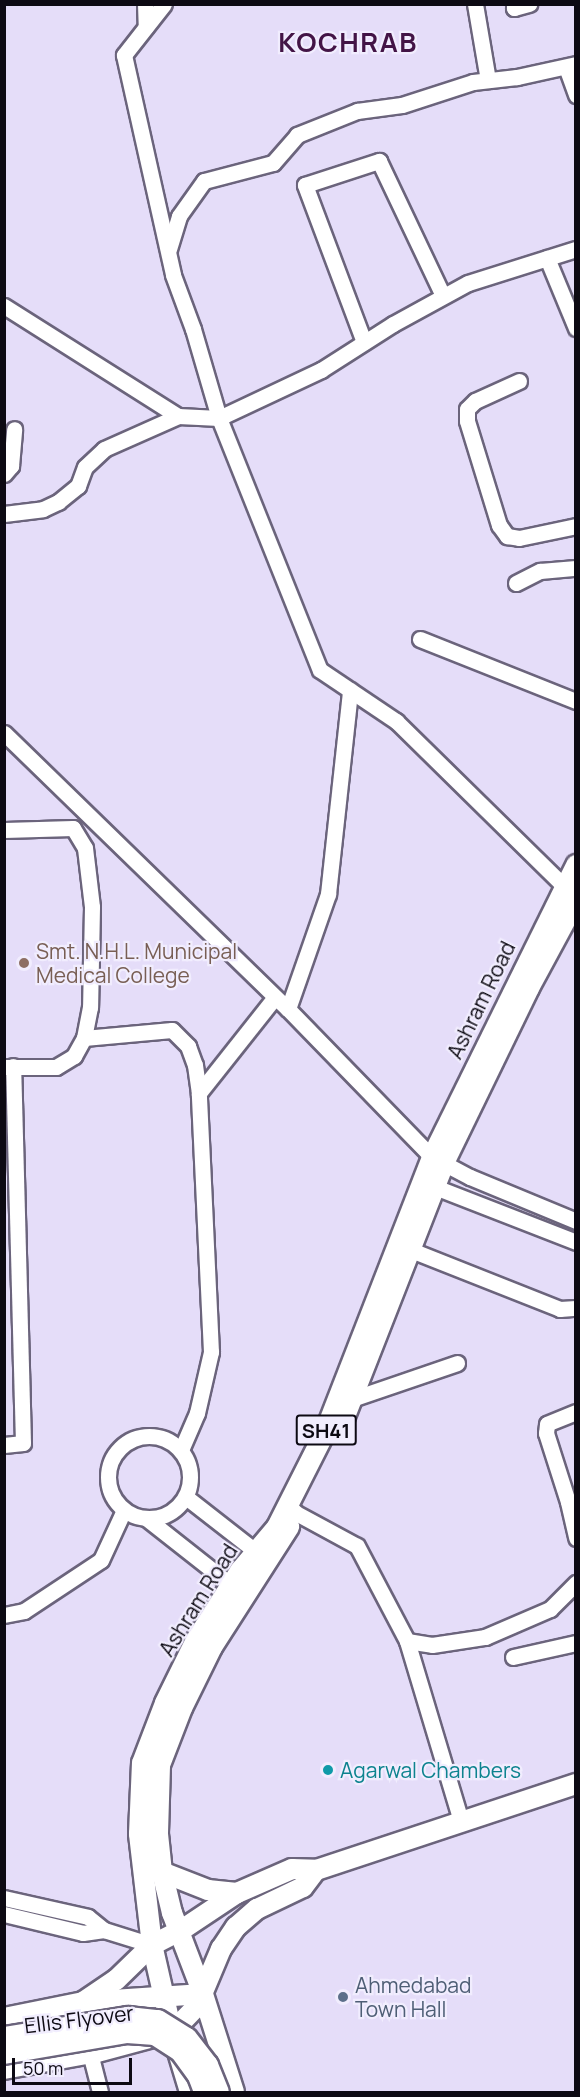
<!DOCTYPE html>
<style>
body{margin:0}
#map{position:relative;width:580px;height:2097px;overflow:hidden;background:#e5ddf9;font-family:Manrope,sans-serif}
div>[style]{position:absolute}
.roads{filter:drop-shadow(2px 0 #6b647c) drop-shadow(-2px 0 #6b647c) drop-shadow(0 2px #6b647c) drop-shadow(0 -2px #6b647c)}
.minor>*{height:15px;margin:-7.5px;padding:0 7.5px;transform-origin:7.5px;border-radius:7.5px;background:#fff}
.minor>.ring{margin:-7.5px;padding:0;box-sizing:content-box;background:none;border:15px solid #fff;border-radius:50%}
.major>*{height:20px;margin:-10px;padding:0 10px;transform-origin:10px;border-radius:10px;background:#fff}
.bridges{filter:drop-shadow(2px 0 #6b647c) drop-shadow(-2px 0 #6b647c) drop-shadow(0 2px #6b647c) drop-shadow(0 -2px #6b647c)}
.major-bridge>*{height:20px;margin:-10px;padding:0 10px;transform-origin:10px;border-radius:10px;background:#fff}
.dots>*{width:16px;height:16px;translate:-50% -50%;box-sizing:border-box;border:3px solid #f1edfe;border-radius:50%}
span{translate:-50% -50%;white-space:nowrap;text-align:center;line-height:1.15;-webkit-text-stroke:4.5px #f1edfe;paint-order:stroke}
.shield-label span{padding:2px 4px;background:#f1edfe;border:2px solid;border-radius:4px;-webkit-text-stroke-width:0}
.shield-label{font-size:20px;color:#0d0a13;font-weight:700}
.education-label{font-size:21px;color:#785e54}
.left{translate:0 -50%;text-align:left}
.street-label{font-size:21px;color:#0d0a13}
.culture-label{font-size:21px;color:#0d838f}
.service-label{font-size:21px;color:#4e5e75}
.district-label{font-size:27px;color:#431446;font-weight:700;letter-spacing:1.5px}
.frame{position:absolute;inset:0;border:6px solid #0d0a13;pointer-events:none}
.scale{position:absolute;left:12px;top:2058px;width:120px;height:27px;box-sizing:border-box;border:3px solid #0d0a13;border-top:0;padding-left:8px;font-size:18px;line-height:21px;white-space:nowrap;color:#0d0a13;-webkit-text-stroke:4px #f1edfe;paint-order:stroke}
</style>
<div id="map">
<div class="roads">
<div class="minor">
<i style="left:145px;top:4px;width:23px;rotate:88deg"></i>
<i style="left:164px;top:4px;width:65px;rotate:128.1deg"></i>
<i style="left:124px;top:55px;width:225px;rotate:77.4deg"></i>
<i style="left:173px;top:275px;width:58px;rotate:69.7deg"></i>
<i style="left:193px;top:329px;width:93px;rotate:73.7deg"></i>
<i style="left:219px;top:418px;width:271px;rotate:68.2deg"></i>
<i style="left:320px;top:670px;width:92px;rotate:33.9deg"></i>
<i style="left:396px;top:721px;width:237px;rotate:44.5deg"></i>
<i style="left:565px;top:887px;width:11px;rotate:15deg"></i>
<i style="left:475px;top:4px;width:77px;rotate:80.3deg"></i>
<i style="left:514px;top:4px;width:4px;rotate:90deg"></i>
<i style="left:514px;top:8px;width:16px;rotate:-15deg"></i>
<i style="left:566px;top:67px;width:30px;rotate:70deg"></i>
<i style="left:169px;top:249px;width:34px;rotate:-73deg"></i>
<i style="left:179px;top:216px;width:43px;rotate:-54.5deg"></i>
<i style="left:204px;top:181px;width:71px;rotate:-14.6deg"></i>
<i style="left:273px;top:163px;width:37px;rotate:-49deg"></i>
<i style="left:297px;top:135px;width:65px;rotate:-21.8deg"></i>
<i style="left:357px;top:111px;width:45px;rotate:-7.6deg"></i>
<i style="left:402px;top:105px;width:75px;rotate:-17.9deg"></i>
<i style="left:473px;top:82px;width:44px;rotate:-6.5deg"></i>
<i style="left:517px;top:77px;width:60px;rotate:-12.4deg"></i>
<i style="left:547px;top:258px;width:76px;rotate:67.5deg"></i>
<i style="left:4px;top:306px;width:206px;rotate:32.3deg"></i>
<i style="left:178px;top:416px;width:41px;rotate:2.8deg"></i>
<i style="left:219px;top:418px;width:113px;rotate:-25.2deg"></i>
<i style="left:321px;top:370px;width:85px;rotate:-32.6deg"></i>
<i style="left:393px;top:324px;width:85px;rotate:-28.7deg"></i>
<i style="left:468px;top:283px;width:113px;rotate:-17.5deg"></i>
<i style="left:364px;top:342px;width:168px;rotate:-110.6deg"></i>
<i style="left:305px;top:185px;width:78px;rotate:-18deg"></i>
<i style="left:379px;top:161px;width:149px;rotate:64.6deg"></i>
<i style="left:519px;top:381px;width:48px;rotate:155.6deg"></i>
<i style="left:475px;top:401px;width:11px;rotate:135deg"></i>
<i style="left:467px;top:409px;width:12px;rotate:90deg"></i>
<i style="left:467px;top:421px;width:109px;rotate:72.9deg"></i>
<i style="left:499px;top:525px;width:14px;rotate:54deg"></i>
<i style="left:507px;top:536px;width:12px;rotate:9deg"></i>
<i style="left:519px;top:538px;width:58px;rotate:-11.9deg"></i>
<i style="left:4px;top:474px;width:11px;rotate:-49deg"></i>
<i style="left:11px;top:466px;width:37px;rotate:-85deg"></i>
<i style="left:4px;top:514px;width:39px;rotate:-7deg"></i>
<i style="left:43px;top:509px;width:17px;rotate:-25deg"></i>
<i style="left:58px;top:502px;width:26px;rotate:-39deg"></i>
<i style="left:78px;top:486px;width:20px;rotate:-70deg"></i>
<i style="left:85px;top:467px;width:26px;rotate:-43deg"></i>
<i style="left:104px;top:449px;width:81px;rotate:-24deg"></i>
<i style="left:516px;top:583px;width:27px;rotate:-27deg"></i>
<i style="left:540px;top:571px;width:36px;rotate:-5deg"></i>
<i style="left:420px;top:639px;width:168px;rotate:21.7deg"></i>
<i style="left:4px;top:733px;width:396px;rotate:44.2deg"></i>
<i style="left:288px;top:1009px;width:206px;rotate:45.8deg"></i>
<i style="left:432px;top:1157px;width:43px;rotate:27.8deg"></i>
<i style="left:470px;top:1177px;width:115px;rotate:22.5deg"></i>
<i style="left:4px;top:830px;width:69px;rotate:-1.7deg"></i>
<i style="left:73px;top:828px;width:23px;rotate:59deg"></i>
<i style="left:85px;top:848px;width:59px;rotate:83.2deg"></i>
<i style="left:92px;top:907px;width:100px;rotate:91.1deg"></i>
<i style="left:90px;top:1007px;width:32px;rotate:101deg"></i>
<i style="left:84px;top:1038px;width:88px;rotate:-5.2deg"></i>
<i style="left:172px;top:1030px;width:23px;rotate:45deg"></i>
<i style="left:188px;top:1046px;width:20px;rotate:70deg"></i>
<i style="left:195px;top:1065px;width:28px;rotate:82deg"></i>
<i style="left:288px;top:1009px;width:122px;rotate:-70.8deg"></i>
<i style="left:328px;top:894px;width:205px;rotate:-83.8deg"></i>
<i style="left:5px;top:1067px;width:51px"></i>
<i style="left:56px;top:1067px;width:21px;rotate:-31deg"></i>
<i style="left:74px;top:1056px;width:21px;rotate:-61deg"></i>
<i style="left:435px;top:1187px;width:151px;rotate:21.3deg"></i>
<i style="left:411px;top:1250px;width:160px;rotate:21.6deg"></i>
<i style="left:560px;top:1309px;width:16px;rotate:-4deg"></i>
<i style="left:352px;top:1399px;width:111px;rotate:-18.9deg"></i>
<i style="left:576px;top:1412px;width:31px;rotate:158deg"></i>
<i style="left:547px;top:1424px;width:9px;rotate:96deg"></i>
<i style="left:546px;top:1433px;width:72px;rotate:72.3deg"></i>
<i style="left:568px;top:1502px;width:37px;rotate:77deg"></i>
<i class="ring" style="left:108px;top:1436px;width:67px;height:67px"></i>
<i style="left:4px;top:1445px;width:19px;rotate:-6deg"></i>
<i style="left:23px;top:1443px;width:377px;rotate:-91.5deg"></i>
<i style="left:181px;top:1450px;width:40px;rotate:-66.6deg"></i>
<i style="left:197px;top:1413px;width:63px;rotate:-77.1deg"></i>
<i style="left:211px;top:1352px;width:259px;rotate:-92.7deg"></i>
<i style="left:199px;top:1093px;width:122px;rotate:-51.6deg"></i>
<i style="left:186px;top:1497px;width:99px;rotate:38deg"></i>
<i style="left:288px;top:1505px;width:11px;rotate:45deg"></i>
<i style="left:296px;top:1513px;width:69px;rotate:28.4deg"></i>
<i style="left:357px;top:1546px;width:107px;rotate:62.2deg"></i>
<i style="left:407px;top:1641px;width:188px;rotate:73.3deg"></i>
<i style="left:146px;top:1518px;width:108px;rotate:38.2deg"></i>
<i style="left:4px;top:1615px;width:20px;rotate:-11deg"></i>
<i style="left:24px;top:1611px;width:92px;rotate:-33.5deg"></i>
<i style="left:101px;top:1560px;width:55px;rotate:-65.3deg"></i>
<i style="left:407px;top:1641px;width:25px;rotate:9deg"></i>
<i style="left:432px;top:1645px;width:54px;rotate:-8.6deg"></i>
<i style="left:485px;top:1637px;width:71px;rotate:-23.3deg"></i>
<i style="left:550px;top:1609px;width:37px;rotate:-45deg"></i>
<i style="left:513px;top:1657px;width:65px;rotate:-12.5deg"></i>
<i style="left:4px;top:1898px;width:86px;rotate:12.7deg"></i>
<i style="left:88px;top:1917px;width:21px;rotate:39deg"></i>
<i style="left:104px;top:1930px;width:50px;rotate:17.4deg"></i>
<i style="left:4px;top:1914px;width:81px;rotate:13.5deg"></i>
<i style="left:83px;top:1933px;width:21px;rotate:-8deg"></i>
<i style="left:90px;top:2053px;width:40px;rotate:75.6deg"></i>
</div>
<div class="major">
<i style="left:340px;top:1429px;width:288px;rotate:-68.6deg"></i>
<i style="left:445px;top:1161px;width:192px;rotate:-64.1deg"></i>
<i style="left:529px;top:988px;width:99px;rotate:-61.6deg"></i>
<i style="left:162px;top:1872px;width:49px;rotate:21.4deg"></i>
<i style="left:208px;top:1890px;width:29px;rotate:6deg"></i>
<i style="left:83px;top:2002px;width:40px;rotate:-34deg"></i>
<i style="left:116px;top:1980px;width:50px;rotate:-44.2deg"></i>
<i style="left:152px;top:1945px;width:31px;rotate:-27deg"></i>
<i style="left:180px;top:1931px;width:69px;rotate:-33.7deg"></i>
<i style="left:237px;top:1893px;width:60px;rotate:-23.6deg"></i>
<i style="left:292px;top:1869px;width:24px;rotate:2deg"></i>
<i style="left:4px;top:2018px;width:81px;rotate:-11.4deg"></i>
<i style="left:83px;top:2002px;width:120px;rotate:-3.8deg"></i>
<i style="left:4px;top:2069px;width:95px;rotate:-10.4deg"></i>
<i style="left:97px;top:2052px;width:78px;rotate:-14.9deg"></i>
<i style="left:172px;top:2032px;width:36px;rotate:-46deg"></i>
<i style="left:197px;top:2006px;width:62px;rotate:-67.2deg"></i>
<i style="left:221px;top:1949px;width:27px;rotate:-56deg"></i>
<i style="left:236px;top:1927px;width:28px;rotate:-41deg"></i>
<i style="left:257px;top:1909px;width:51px;rotate:-25.6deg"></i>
<i style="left:303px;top:1887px;width:21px;rotate:-53deg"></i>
<i style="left:316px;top:1870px;width:274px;rotate:-18.3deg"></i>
<i style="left:190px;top:2092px;width:63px;rotate:-106.7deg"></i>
<i style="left:172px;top:2032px;width:89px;rotate:-102.9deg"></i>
<i style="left:152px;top:1945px;width:112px;rotate:-96.7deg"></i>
<i style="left:139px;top:1834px;width:71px;rotate:-87.6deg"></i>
<i style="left:142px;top:1763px;width:64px;rotate:-69deg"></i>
<i style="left:165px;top:1703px;width:70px;rotate:-63.8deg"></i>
<i style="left:196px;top:1640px;width:82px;rotate:-57.5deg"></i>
<i style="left:240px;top:1571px;width:57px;rotate:-49.9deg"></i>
<i style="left:277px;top:1527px;width:106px;rotate:-63.2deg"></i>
<i style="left:325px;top:1432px;width:295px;rotate:-68.7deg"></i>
<i style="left:432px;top:1157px;width:326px;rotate:-63.7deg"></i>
<i style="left:234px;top:2092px;width:103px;rotate:-107.6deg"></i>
<i style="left:203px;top:1994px;width:87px;rotate:-110.9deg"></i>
<i style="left:172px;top:1913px;width:42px;rotate:-103.7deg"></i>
<i style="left:162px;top:1872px;width:39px;rotate:-96deg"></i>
<i style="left:158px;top:1833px;width:68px;rotate:-88.3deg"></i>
<i style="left:160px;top:1765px;width:61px;rotate:-68.9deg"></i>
<i style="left:182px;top:1708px;width:68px;rotate:-63.8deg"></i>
<i style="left:212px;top:1647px;width:143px;rotate:-57.3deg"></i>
</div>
</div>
<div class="bridges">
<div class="major-bridge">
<i style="left:4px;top:2037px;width:126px;rotate:-9.2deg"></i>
<i style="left:128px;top:2017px;width:30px;rotate:6deg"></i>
<i style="left:158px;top:2020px;width:34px;rotate:32deg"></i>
<i style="left:187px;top:2038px;width:34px;rotate:52deg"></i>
<i style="left:208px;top:2065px;width:29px;rotate:68deg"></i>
<i style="left:4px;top:2054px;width:125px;rotate:-9.7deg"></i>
<i style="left:127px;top:2033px;width:28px;rotate:4deg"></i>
<i style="left:155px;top:2035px;width:30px;rotate:33deg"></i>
<i style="left:180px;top:2051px;width:31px;rotate:54deg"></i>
<i style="left:198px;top:2076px;width:17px;rotate:69deg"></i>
</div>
</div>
<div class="dots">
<i style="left:24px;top:963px;background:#8d6e63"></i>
<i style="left:328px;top:1770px;background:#0f9aa8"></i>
<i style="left:343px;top:1997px;background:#5c6f8a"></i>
</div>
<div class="shield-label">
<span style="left:326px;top:1430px">SH41</span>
</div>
<div class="education-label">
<span class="left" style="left:36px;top:963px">Smt. N.H.L. Municipal<br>Medical College</span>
</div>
<div class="street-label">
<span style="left:481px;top:1000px;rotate:-64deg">Ashram Road</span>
<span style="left:198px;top:1600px;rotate:-58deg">Ashram Road</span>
<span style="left:79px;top:2019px;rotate:-7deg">Ellis Flyover</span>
</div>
<div class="culture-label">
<span class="left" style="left:340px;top:1770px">Agarwal Chambers</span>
</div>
<div class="service-label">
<span class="left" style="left:355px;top:1997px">Ahmedabad<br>Town Hall</span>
</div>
<div class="district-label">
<span style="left:348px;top:42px">KOCHRAB</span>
</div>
<div class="frame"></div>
<div class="scale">50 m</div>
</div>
